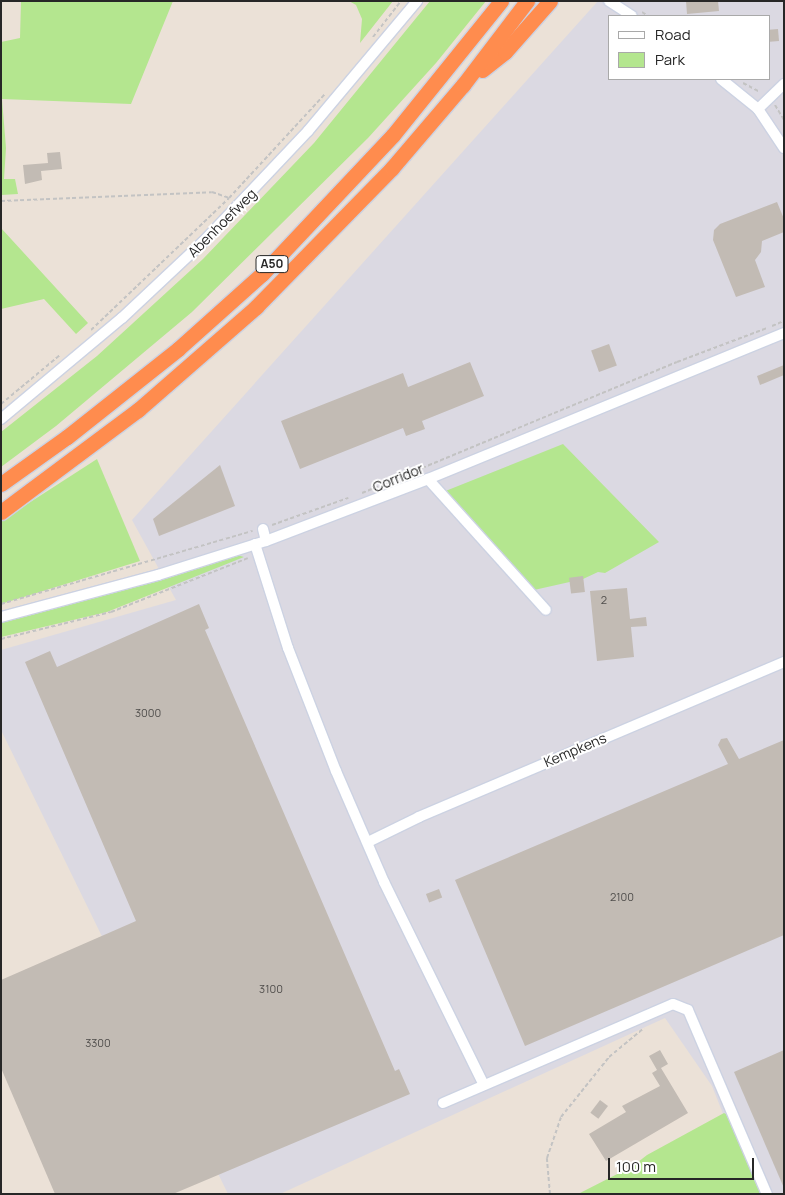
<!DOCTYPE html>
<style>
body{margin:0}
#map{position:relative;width:785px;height:1195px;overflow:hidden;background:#ebe1d7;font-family:Manrope,sans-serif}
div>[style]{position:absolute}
.industrial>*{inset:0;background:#dbd9e2}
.green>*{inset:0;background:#b4e68f}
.building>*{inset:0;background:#c2bbb4;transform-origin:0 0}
.path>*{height:2px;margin-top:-1px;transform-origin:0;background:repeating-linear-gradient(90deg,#c3c3c3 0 4px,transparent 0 6.5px)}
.roads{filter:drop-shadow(1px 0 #ccd2e2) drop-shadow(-1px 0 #ccd2e2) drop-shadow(0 1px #ccd2e2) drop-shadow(0 -1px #ccd2e2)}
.minor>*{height:10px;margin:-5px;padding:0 5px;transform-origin:5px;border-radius:5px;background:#fff}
.highway>*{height:15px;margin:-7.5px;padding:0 7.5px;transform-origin:7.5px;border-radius:7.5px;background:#ff8c4e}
span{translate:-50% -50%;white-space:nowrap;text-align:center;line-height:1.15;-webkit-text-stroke:4px #fff;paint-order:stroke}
.number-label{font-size:11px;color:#4e4c4a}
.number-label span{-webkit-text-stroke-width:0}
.shield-label span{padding:1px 4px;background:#fff;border:1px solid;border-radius:4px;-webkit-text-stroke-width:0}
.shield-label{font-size:12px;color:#272727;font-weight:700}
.street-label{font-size:14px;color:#272727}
.frame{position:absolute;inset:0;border:2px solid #272727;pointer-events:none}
.legend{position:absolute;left:608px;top:15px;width:162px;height:65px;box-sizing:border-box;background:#fff;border:1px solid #a9a9a9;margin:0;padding:6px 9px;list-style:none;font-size:15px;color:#272727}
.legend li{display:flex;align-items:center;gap:10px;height:25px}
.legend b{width:25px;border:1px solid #a9a9a9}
.scale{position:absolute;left:608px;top:1158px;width:146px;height:22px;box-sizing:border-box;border:2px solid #272727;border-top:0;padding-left:6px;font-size:15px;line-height:18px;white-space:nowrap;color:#272727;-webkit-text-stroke:4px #fff;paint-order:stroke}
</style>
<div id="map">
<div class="industrial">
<i style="clip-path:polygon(evenodd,598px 1px,784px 1px,784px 1194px,755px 1194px,712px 1086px,665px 1018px,280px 1194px,228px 1194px,1px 730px,1px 650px,176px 600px,132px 520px,598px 1px,609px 16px,769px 16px,769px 79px,609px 79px,609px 16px)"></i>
</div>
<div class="green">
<i style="clip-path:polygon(21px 1px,173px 1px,131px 104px,2px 99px,6px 148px,4px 179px,15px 179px,18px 194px,1px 195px,1px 42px,20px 38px)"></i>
<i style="clip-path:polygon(349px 1px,393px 1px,360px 43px,362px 19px,356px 5px)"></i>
<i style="clip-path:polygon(430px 1px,486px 1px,436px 63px,368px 138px,192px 312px,56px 426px,1px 467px,1px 432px,97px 356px,203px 259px,314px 143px)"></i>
<i style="clip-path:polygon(1px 228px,88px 323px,76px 334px,44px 299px,1px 309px)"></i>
<i style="clip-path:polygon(563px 444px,659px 542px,605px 573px,598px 572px,583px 579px,534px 590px,443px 492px)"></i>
<i style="clip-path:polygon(97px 459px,140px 561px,1px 604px,1px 521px)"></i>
<i style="clip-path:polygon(237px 555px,244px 557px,107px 612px,1px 637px,1px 623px)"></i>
<i style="clip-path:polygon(724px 1113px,728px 1115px,762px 1194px,578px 1194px,633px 1166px,647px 1155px)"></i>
</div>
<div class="building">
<i style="clip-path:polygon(686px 1px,718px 1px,719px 11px,687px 14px)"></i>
<i style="left:778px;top:29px;width:12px;height:9px;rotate:85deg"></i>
<i style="clip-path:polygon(60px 152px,62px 169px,41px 171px,42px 180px,25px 184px,23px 165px,48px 163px,47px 153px)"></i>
<i style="clip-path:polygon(777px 202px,784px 219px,784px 232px,762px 241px,761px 252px,755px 260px,765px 287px,736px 297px,713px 240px,714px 230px,720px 224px)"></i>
<i style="left:609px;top:344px;width:23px;height:19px;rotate:70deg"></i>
<i style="clip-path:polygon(470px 362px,484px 396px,422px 421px,425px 429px,406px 436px,403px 428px,300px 469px,281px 421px,403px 373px,408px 387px)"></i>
<i style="clip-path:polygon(784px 365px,784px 375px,760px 385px,757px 376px)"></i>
<i style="clip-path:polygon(220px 465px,235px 506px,159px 536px,153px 519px)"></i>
<i style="left:583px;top:576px;width:16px;height:14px;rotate:83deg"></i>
<i style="clip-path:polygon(627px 588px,630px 619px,646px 617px,647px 626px,631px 627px,634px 657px,597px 661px,590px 591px)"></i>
<i style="clip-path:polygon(199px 604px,209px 628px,205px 630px,395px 1071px,399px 1069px,410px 1094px,173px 1194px,55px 1194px,1px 1068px,1px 980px,136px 921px,25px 662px,50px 651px,57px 667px)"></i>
<i style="clip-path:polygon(727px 738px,739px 759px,784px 740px,784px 935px,525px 1046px,455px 880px,728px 764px,718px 745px,721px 739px)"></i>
<i style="left:439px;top:889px;width:9px;height:14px;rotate:69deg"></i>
<i style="clip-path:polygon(660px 1050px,668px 1064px,661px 1068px,688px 1113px,606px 1161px,589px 1134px,626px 1112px,622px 1106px,660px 1086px,652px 1073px,657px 1070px,649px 1056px)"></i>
<i style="clip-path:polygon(784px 1050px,784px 1188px,734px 1072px)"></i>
<i style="left:600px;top:1100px;width:10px;height:16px;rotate:37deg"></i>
</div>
<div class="path">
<i style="left:642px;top:12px;width:7px;rotate:34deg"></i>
<i style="left:373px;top:37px;width:46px;rotate:-52.1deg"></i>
<i style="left:743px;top:83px;width:19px;rotate:28deg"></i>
<i style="left:775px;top:105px;width:17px;rotate:59deg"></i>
<i style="left:1px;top:201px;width:211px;rotate:-2.4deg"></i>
<i style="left:212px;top:192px;width:18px;rotate:19deg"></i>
<i style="left:772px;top:326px;width:13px;rotate:-23deg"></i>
<i style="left:91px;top:330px;width:191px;rotate:-43.7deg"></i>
<i style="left:229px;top:198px;width:142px;rotate:-47.3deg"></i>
<i style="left:1px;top:404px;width:77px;rotate:-39.7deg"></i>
<i style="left:362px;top:493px;width:341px;rotate:-22.6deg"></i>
<i style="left:677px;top:362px;width:96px;rotate:-20.7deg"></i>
<i style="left:272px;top:525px;width:81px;rotate:-19.6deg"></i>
<i style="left:1px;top:604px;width:262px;rotate:-16.2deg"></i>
<i style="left:1px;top:639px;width:113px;rotate:-13.8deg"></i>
<i style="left:111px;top:612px;width:147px;rotate:-21.5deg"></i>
<i style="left:550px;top:1194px;width:36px;rotate:-95deg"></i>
<i style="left:547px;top:1158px;width:43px;rotate:-71.1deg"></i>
<i style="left:561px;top:1117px;width:77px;rotate:-51.3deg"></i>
<i style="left:609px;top:1057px;width:45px;rotate:-39.6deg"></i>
</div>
<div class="roads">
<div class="minor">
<i style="left:609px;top:1px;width:27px;rotate:33deg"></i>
<i style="left:721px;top:79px;width:48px;rotate:39deg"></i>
<i style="left:758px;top:109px;width:47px;rotate:56.3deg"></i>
<i style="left:758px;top:109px;width:36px;rotate:-44deg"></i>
<i style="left:1px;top:419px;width:158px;rotate:-39.9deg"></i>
<i style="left:122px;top:318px;width:111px;rotate:-43.2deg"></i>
<i style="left:203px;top:242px;width:153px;rotate:-46.6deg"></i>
<i style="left:308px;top:131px;width:170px;rotate:-50deg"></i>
<i style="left:428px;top:479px;width:176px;rotate:48deg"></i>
<i style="left:263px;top:529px;width:12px;rotate:76deg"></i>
<i style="left:255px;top:544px;width:109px;rotate:72.4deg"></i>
<i style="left:288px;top:648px;width:132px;rotate:68.7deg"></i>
<i style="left:336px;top:771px;width:121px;rotate:66.6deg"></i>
<i style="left:384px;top:882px;width:226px;rotate:63.8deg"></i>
<i style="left:1px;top:617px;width:163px;rotate:-15deg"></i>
<i style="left:158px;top:575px;width:113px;rotate:-17.5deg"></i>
<i style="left:266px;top:541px;width:173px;rotate:-20.9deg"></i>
<i style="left:428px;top:479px;width:385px;rotate:-22.3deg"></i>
<i style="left:368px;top:842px;width:57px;rotate:-26.1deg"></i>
<i style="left:419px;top:817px;width:397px;rotate:-23deg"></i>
<i style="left:443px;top:1103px;width:250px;rotate:-23.3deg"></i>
<i style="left:673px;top:1004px;width:16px;rotate:22deg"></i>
<i style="left:688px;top:1010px;width:200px;rotate:66.8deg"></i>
</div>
<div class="highway">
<i style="left:482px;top:70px;width:29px;rotate:-38deg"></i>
<i style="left:505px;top:52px;width:68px;rotate:-48.6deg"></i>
<i style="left:1px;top:484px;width:81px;rotate:-35.5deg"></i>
<i style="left:67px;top:437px;width:142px;rotate:-38.4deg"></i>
<i style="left:178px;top:349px;width:113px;rotate:-41.8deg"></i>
<i style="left:262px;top:274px;width:191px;rotate:-46.7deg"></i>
<i style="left:393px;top:135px;width:172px;rotate:-51.1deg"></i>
<i style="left:1px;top:512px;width:171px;rotate:-36.7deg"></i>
<i style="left:138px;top:410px;width:157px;rotate:-41.1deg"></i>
<i style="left:256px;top:307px;width:194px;rotate:-45.6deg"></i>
<i style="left:392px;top:168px;width:109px;rotate:-49.5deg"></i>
<i style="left:463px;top:85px;width:106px;rotate:-52.7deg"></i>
</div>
</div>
<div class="number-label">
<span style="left:604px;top:600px">2</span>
<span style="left:148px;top:713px">3000</span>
<span style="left:622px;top:897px">2100</span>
<span style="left:271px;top:989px">3100</span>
<span style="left:98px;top:1043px">3300</span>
</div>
<div class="shield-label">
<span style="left:272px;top:264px">A50</span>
</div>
<div class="street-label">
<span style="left:222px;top:223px;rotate:-45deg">Abenhoefweg</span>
<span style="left:398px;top:478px;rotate:-22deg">Corridor</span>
<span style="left:575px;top:750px;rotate:-23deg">Kempkens</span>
</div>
<div class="frame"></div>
<ul class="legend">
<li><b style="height:6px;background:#fff"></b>Road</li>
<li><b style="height:14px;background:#b4e68f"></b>Park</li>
</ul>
<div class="scale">100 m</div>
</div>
